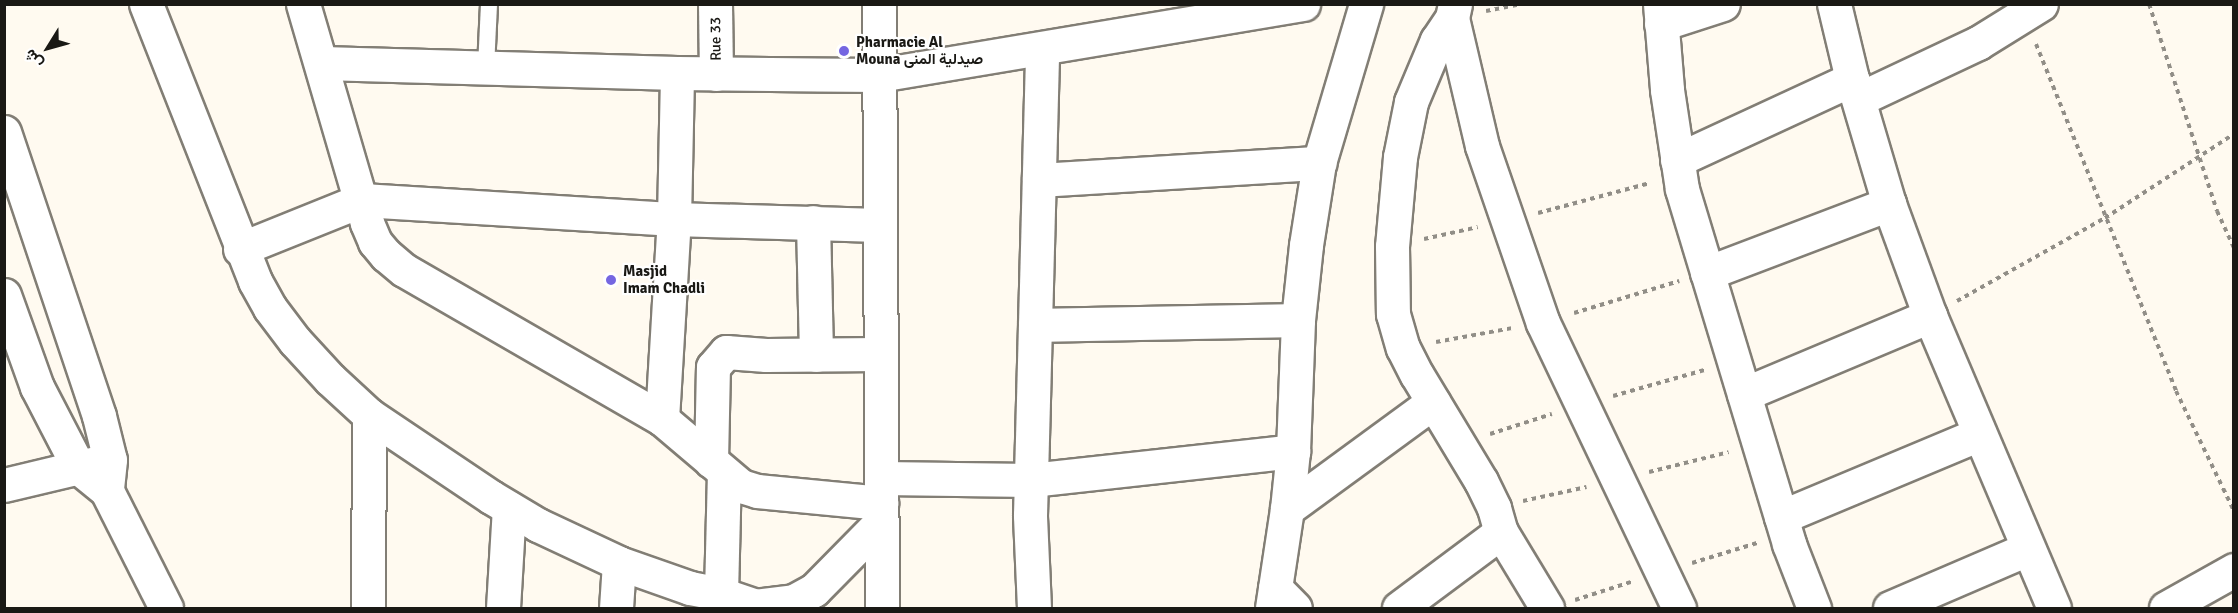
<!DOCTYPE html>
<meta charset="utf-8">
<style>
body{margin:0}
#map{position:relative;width:2238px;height:613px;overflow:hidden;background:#fffaf0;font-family:Signika,Vazirmatn,sans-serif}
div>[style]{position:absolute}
.path>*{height:4px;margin-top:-2px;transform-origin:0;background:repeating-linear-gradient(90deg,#918e87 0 4.5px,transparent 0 9px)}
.roads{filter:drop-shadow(2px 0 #827e75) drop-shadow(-2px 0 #827e75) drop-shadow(0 2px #827e75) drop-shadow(0 -2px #827e75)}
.lane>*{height:16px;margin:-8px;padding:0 8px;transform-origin:8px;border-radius:8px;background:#fff}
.street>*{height:33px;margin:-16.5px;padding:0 16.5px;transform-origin:16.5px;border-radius:16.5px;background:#fff}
.secondary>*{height:33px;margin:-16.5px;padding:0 16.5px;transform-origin:16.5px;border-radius:16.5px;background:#fff}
.dots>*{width:16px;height:16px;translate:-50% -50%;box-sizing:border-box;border:3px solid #fff;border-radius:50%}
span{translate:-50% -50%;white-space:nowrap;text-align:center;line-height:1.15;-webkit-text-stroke:4.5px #fff;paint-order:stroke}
.street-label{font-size:15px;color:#1a1915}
.poi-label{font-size:15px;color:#1a1915;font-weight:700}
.left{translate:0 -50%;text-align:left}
.frame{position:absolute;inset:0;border:6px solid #1a1915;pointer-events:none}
.north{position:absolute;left:18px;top:18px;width:60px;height:60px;-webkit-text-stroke:4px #fff;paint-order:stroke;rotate:233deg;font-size:16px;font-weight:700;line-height:24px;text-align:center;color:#1a1915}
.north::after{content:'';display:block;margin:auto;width:21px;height:27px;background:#1a1915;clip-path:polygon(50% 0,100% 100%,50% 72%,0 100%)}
</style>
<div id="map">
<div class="path">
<i style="left:2149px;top:4px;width:218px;rotate:71.8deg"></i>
<i style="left:2217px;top:211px;width:41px;rotate:65.3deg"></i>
<i style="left:1486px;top:11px;width:36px;rotate:-11deg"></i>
<i style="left:2036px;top:44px;width:374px;rotate:68deg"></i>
<i style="left:2176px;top:391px;width:133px;rotate:64.2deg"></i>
<i style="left:1538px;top:213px;width:116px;rotate:-15deg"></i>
<i style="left:1424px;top:239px;width:55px;rotate:-12.5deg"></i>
<i style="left:1957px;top:301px;width:170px;rotate:-29.3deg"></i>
<i style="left:2105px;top:218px;width:154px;rotate:-33.1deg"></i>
<i style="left:1574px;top:313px;width:110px;rotate:-16.9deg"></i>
<i style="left:1436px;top:342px;width:77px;rotate:-10.4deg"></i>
<i style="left:1613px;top:396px;width:95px;rotate:-15.9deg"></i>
<i style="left:1490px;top:434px;width:65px;rotate:-17.9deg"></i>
<i style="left:1649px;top:472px;width:82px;rotate:-14deg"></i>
<i style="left:1523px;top:501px;width:65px;rotate:-12.5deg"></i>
<i style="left:1692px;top:563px;width:68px;rotate:-17.1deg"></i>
<i style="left:1575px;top:600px;width:59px;rotate:-17.8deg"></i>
</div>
<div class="roads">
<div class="lane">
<i style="left:486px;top:68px;width:64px;rotate:-87.3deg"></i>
</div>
<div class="street">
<i style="left:146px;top:4px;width:298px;rotate:68.5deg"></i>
<i style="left:255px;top:281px;width:31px;rotate:61deg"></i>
<i style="left:270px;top:308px;width:41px;rotate:52.9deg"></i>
<i style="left:295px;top:341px;width:52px;rotate:47.4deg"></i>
<i style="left:330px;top:379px;width:53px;rotate:42.7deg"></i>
<i style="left:369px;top:415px;width:147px;rotate:33.9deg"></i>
<i style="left:491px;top:497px;width:55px;rotate:30.8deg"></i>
<i style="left:538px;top:525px;width:89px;rotate:25.1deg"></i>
<i style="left:619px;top:563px;width:75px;rotate:19.4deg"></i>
<i style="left:690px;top:588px;width:32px;rotate:11deg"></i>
<i style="left:721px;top:594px;width:36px;rotate:19deg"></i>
<i style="left:755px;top:606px;width:39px;rotate:-7deg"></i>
<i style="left:794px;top:601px;width:23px;rotate:-29deg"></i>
<i style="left:814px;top:590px;width:95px;rotate:-45.4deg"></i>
<i style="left:303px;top:4px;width:228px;rotate:73.7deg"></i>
<i style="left:367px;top:223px;width:21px;rotate:67deg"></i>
<i style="left:375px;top:242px;width:17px;rotate:50deg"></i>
<i style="left:386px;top:255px;width:23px;rotate:40deg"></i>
<i style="left:404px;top:270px;width:298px;rotate:30deg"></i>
<i style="left:662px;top:419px;width:104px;rotate:40.3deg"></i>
<i style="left:741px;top:486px;width:17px;rotate:17deg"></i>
<i style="left:757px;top:491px;width:125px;rotate:5.5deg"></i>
<i style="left:715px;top:4px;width:70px;rotate:89.2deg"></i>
<i style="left:879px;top:4px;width:604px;rotate:89.72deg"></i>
<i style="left:1455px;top:4px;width:14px;rotate:102deg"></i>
<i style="left:1452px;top:18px;width:27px;rotate:124deg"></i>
<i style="left:1437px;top:40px;width:67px;rotate:112.8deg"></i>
<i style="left:1411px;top:102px;width:56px;rotate:101.3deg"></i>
<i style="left:1400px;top:157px;width:89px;rotate:95.1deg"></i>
<i style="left:1392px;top:246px;width:68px;rotate:89.2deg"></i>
<i style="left:1393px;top:314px;width:35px;rotate:74deg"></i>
<i style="left:1403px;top:348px;width:30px;rotate:63deg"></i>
<i style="left:1417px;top:375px;width:124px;rotate:58.9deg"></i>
<i style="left:1481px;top:481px;width:30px;rotate:64deg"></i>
<i style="left:1494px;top:508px;width:25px;rotate:74deg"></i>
<i style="left:1501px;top:532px;width:89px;rotate:58.8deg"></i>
<i style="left:1660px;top:4px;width:86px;rotate:85.3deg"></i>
<i style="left:1667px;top:90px;width:100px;rotate:81.4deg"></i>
<i style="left:1682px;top:189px;width:371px;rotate:73.2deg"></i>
<i style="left:1789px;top:544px;width:69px;rotate:68.7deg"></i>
<i style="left:1452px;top:18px;width:131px;rotate:76.8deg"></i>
<i style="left:1482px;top:146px;width:187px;rotate:71deg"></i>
<i style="left:1543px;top:323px;width:316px;rotate:64.5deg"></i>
<i style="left:1661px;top:24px;width:65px;rotate:-17.9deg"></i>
<i style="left:322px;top:63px;width:355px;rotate:1.6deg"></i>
<i style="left:677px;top:73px;width:202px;rotate:0.6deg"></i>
<i style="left:879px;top:75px;width:430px;rotate:-9.5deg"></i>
<i style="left:1859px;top:99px;width:132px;rotate:-25.2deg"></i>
<i style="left:1978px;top:43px;width:74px;rotate:-31.8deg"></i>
<i style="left:1677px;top:160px;width:193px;rotate:-24.8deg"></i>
<i style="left:1039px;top:180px;width:281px;rotate:-3.5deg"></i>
<i style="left:813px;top:222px;width:133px;rotate:88.7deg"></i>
<i style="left:240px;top:249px;width:131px;rotate:-21.9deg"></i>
<i style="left:362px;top:200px;width:313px;rotate:3.5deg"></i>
<i style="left:674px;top:219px;width:205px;rotate:1.7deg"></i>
<i style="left:1707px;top:273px;width:195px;rotate:-20.8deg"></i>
<i style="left:1035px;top:325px;width:263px;rotate:-1.1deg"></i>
<i style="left:1744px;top:394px;width:202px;rotate:-22.8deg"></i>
<i style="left:662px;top:419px;width:200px;rotate:-86.6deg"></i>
<i style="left:674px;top:219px;width:146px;rotate:-88.8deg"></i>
<i style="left:711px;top:461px;width:94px;rotate:-88.8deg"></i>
<i style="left:713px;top:367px;width:20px;rotate:-49deg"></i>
<i style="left:726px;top:352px;width:40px;rotate:4.3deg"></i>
<i style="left:766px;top:355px;width:114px;rotate:-0.5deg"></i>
<i style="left:882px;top:478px;width:149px;rotate:0.8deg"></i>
<i style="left:1031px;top:480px;width:264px;rotate:-6.3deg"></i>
<i style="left:4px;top:485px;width:104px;rotate:-13.4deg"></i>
<i style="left:1287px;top:509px;width:181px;rotate:-36.2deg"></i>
<i style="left:1781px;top:517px;width:215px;rotate:-22.7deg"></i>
<i style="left:1275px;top:588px;width:28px;rotate:45deg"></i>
<i style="left:721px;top:594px;width:121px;rotate:-88.6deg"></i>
<i style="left:368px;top:608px;width:193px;rotate:-89.7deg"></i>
<i style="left:503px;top:608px;width:100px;rotate:-86.6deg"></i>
<i style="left:616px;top:608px;width:45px;rotate:-86.2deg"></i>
<i style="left:1034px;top:608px;width:93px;rotate:-92.5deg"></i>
<i style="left:1030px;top:515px;width:467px;rotate:-88.5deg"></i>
<i style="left:1399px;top:608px;width:127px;rotate:-36.7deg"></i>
<i style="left:1890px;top:608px;width:149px;rotate:-23.3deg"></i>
<i style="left:2166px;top:608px;width:78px;rotate:-29.2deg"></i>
</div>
<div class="secondary">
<i style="left:1834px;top:4px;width:77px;rotate:76.5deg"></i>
<i style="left:1852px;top:79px;width:130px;rotate:73.5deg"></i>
<i style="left:1889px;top:204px;width:119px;rotate:69.9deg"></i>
<i style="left:1930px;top:316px;width:317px;rotate:67deg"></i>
<i style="left:4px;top:132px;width:299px;rotate:71.5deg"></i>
<i style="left:99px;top:416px;width:45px;rotate:76deg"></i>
<i style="left:110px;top:460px;width:31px;rotate:96deg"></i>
<i style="left:4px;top:295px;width:98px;rotate:70.3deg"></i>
<i style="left:37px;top:387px;width:91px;rotate:62.6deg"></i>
<i style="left:79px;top:468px;width:36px;rotate:39deg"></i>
<i style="left:107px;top:491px;width:131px;rotate:63.2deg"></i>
<i style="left:1272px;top:608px;width:100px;rotate:-81.4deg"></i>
<i style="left:1287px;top:509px;width:58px;rotate:-84.1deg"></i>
<i style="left:1293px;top:451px;width:131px;rotate:-87.8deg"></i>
<i style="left:1298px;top:320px;width:75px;rotate:-83.9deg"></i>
<i style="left:1306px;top:245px;width:83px;rotate:-81deg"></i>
<i style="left:1319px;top:163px;width:166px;rotate:-73.5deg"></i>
</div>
</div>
<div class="dots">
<i style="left:844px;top:51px;background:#7566e1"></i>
<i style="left:611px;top:280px;background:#7566e1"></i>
</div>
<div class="street-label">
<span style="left:716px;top:39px;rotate:-91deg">Rue 33</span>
</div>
<div class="poi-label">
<span class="left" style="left:856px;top:51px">Pharmacie Al<br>Mouna صيدلية المنى</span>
<span class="left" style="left:623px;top:280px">Masjid<br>Imam Chadli</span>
</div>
<div class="frame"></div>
<div class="north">ش</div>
</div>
